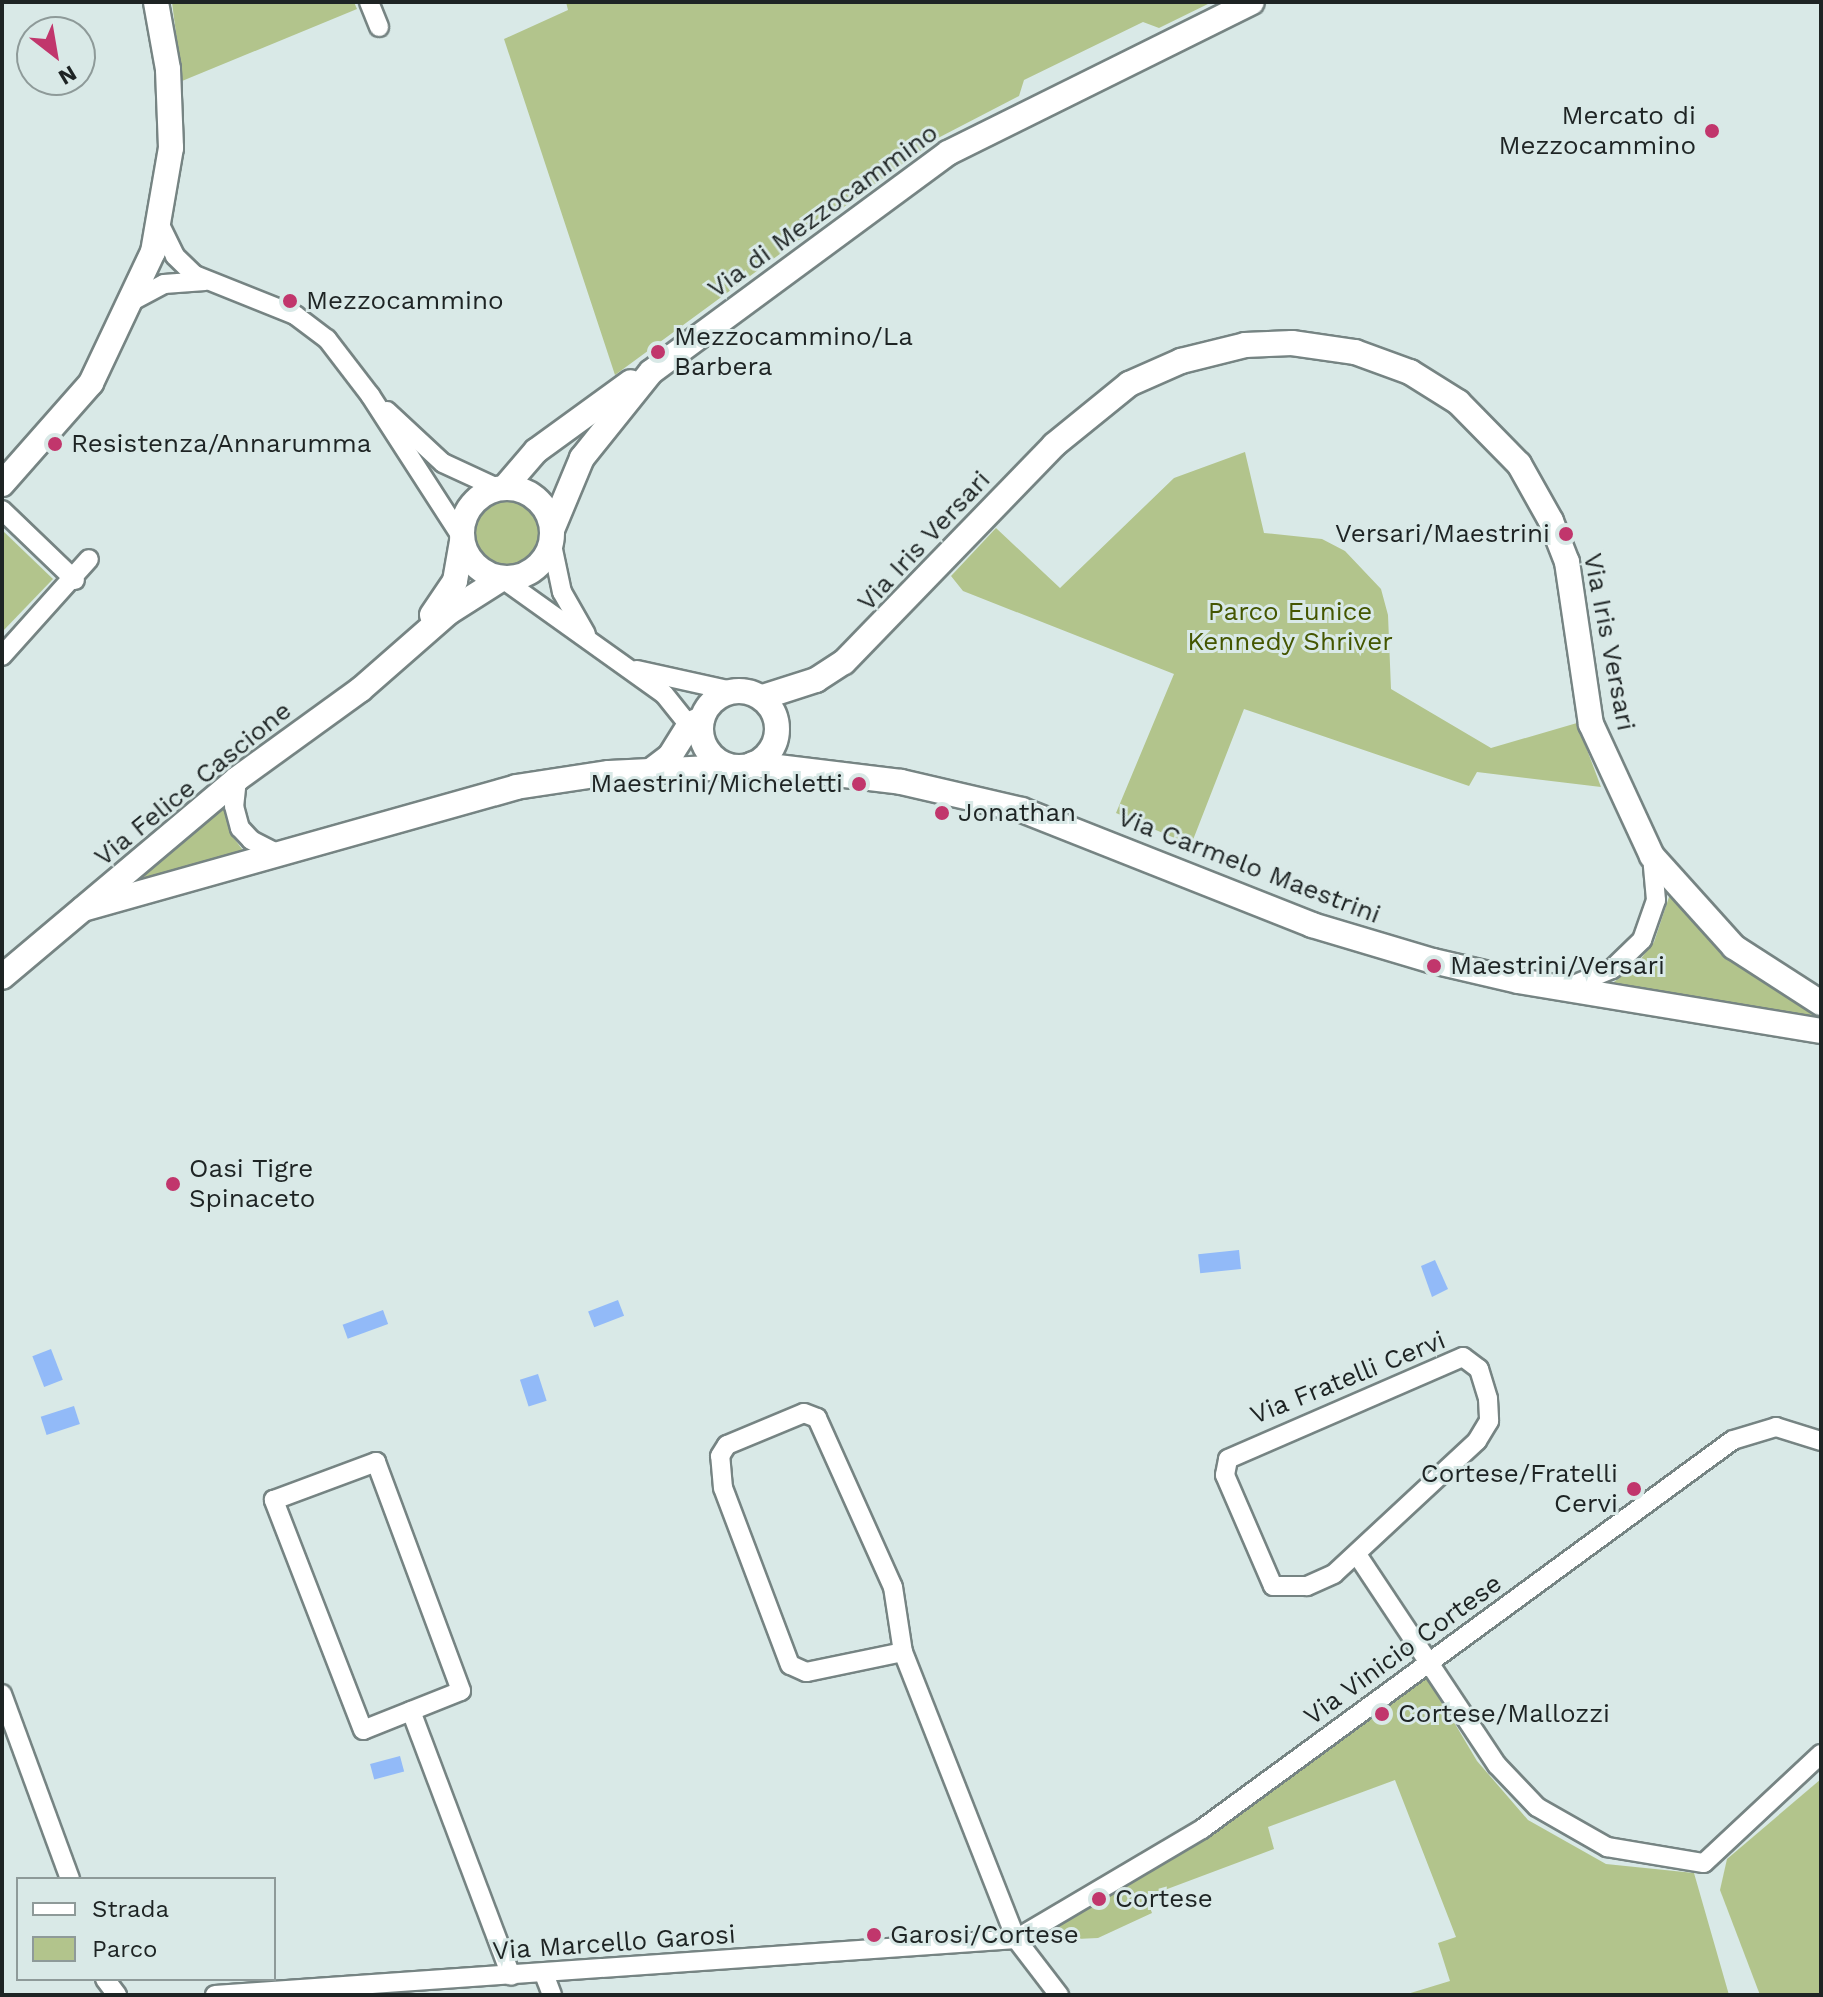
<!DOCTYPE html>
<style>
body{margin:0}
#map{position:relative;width:1823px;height:1997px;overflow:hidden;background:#d9e9e7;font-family:"Work Sans",sans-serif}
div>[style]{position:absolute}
.green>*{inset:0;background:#b2c48c}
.round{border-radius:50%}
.water>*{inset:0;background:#92baf8;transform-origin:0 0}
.roads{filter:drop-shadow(2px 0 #768483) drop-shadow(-2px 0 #768483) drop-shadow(0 2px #768483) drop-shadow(0 -2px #768483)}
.minor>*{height:18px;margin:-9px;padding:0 9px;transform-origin:9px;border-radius:9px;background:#fff}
.tertiary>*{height:24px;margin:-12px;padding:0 12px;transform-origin:12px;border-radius:12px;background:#fff}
.tertiary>.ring{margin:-12px;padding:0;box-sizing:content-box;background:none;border:24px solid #fff;border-radius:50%}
.dots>*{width:22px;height:22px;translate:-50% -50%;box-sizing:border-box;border:4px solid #d9e9e7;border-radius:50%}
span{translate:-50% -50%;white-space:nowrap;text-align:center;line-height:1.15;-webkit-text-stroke:6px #d9e9e7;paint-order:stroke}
.poi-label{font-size:26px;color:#1e2424}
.right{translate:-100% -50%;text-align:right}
.left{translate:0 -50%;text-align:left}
.street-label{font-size:26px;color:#1e2424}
.park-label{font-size:26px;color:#445600}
.frame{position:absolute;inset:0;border:4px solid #1e2424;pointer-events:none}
.legend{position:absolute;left:16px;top:1877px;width:260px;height:104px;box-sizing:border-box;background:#d9e9e7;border:2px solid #8e9a99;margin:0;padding:10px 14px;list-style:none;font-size:24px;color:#1e2424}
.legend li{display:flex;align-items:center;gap:16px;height:40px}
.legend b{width:40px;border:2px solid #8e9a99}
.north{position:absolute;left:16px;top:16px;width:80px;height:80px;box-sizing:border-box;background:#d9e9e7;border:2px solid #8e9a99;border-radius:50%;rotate:149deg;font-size:22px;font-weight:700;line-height:32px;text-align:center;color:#1e2424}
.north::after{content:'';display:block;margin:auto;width:28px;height:36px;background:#c1366c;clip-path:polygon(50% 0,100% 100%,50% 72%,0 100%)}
</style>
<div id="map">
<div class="green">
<i style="clip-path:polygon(172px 2px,354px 2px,357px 9px,182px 81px)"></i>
<i style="clip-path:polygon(566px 2px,1212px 2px,1159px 28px,1143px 22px,1024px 80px,1019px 96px,938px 138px,615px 375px,504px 39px,568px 10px)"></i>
<i style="clip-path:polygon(1245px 452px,1264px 533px,1322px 539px,1345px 551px,1381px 589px,1388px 615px,1391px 689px,1491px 748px,1577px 723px,1601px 787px,1477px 772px,1469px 786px,1244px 709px,1191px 845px,1116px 813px,1174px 674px,963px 591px,951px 576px,996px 528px,1060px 588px,1174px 478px)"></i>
<i class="round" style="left:472px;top:496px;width:70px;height:70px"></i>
<i style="clip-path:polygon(2px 530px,53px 579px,2px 632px)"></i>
<i style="clip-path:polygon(223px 806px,230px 833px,245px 853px,136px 882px)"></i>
<i style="clip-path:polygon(1670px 894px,1821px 1012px,1821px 1021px,1610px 985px,1636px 965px,1654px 942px)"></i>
<i style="clip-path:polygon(1426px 1675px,1477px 1761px,1528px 1820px,1606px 1864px,1694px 1873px,1729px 1995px,1404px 1995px,1450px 1981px,1438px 1943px,1456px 1937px,1395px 1780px,1268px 1827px,1274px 1849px,1146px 1897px,1152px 1913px,1098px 1938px,1033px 1941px,1218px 1830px)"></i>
<i style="clip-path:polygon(1821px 1779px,1821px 1995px,1760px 1995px,1720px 1890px,1727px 1859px)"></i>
</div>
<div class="water">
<i style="left:1239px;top:1250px;width:19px;height:41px;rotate:84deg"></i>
<i style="clip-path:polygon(1435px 1260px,1448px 1289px,1432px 1297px,1421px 1266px)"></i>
<i style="left:618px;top:1300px;width:17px;height:32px;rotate:69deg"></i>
<i style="left:383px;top:1310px;width:15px;height:43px;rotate:70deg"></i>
<i style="left:51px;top:1349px;width:33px;height:20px;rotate:69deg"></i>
<i style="left:538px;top:1374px;width:28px;height:19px;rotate:72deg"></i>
<i style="left:74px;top:1406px;width:19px;height:35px;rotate:72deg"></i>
<i style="left:400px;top:1756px;width:16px;height:31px;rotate:75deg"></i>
</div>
<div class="roads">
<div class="minor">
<i style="left:369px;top:2px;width:27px;rotate:68deg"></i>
<i style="left:160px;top:225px;width:34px;rotate:64deg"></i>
<i style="left:175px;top:256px;width:28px;rotate:44deg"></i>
<i style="left:195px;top:275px;width:108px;rotate:21.8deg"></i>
<i style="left:295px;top:315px;width:40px;rotate:37deg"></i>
<i style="left:327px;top:339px;width:71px;rotate:52.5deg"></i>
<i style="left:370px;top:395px;width:168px;rotate:57.2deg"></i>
<i style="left:134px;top:300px;width:34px;rotate:-28deg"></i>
<i style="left:164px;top:284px;width:41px;rotate:-4.2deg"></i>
<i style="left:387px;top:411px;width:76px;rotate:42.9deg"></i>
<i style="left:443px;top:463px;width:60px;rotate:24.8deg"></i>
<i style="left:2px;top:510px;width:101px;rotate:43.8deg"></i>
<i style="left:551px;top:540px;width:53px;rotate:78.1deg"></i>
<i style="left:562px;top:592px;width:48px;rotate:60.3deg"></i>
<i style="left:504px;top:580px;width:196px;rotate:35.5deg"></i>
<i style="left:664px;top:694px;width:58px;rotate:51.3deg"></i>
<i style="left:2px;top:656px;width:130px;rotate:-48.1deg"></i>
<i style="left:637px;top:670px;width:101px;rotate:12.5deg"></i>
<i style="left:237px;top:779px;width:27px;rotate:96deg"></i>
<i style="left:234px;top:806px;width:23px;rotate:75deg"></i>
<i style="left:240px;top:828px;width:16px;rotate:47deg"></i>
<i style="left:251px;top:840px;width:28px;rotate:27deg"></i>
<i style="left:1566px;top:988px;width:50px;rotate:-22.4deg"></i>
<i style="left:1612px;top:969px;width:42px;rotate:-44deg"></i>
<i style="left:1642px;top:940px;width:42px;rotate:-70.7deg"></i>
<i style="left:1656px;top:900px;width:44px;rotate:-95.2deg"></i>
<i style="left:1463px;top:1357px;width:20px;rotate:37deg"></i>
<i style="left:1479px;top:1369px;width:31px;rotate:73deg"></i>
<i style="left:1488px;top:1399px;width:22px;rotate:87deg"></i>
<i style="left:1489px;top:1421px;width:23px;rotate:121deg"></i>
<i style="left:1477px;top:1441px;width:195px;rotate:137.1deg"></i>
<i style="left:1334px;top:1574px;width:30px;rotate:156deg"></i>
<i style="left:1307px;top:1586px;width:34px;rotate:180deg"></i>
<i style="left:1273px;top:1586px;width:121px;rotate:-113.4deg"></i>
<i style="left:1225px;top:1475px;width:16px;rotate:-79deg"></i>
<i style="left:1228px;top:1459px;width:256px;rotate:-23.5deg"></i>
<i style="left:376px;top:1462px;width:244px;rotate:69.6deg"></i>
<i style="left:461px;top:1691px;width:105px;rotate:158.3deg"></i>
<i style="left:363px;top:1730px;width:247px;rotate:-111.2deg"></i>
<i style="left:274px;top:1500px;width:109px;rotate:-20.4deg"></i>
<i style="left:1358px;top:1556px;width:251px;rotate:56.4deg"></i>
<i style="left:1497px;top:1765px;width:58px;rotate:46.4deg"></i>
<i style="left:1537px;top:1807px;width:81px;rotate:29.7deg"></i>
<i style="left:1607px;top:1847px;width:98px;rotate:9.4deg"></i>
<i style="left:1704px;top:1863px;width:160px;rotate:-43deg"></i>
<i style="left:903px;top:1652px;width:99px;rotate:168.3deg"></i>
<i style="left:806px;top:1672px;width:17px;rotate:-156deg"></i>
<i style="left:790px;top:1665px;width:189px;rotate:-110.7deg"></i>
<i style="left:723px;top:1488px;width:32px;rotate:-95deg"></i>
<i style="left:720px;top:1456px;width:13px;rotate:-58deg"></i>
<i style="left:727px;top:1445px;width:83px;rotate:-22.6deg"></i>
<i style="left:804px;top:1413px;width:14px;rotate:21deg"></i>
<i style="left:817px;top:1418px;width:185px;rotate:65.8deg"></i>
<i style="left:893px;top:1587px;width:66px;rotate:81.3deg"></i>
<i style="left:903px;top:1652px;width:308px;rotate:68.5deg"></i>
<i style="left:1016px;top:1939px;width:71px;rotate:52.5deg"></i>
<i style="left:2px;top:1694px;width:197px;rotate:69.8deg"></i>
<i style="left:411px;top:1711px;width:283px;rotate:69.3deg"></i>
<i style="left:544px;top:1974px;width:22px;rotate:69deg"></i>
<i style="left:105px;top:1979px;width:20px;rotate:53deg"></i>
<i style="left:215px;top:1995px;width:803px;rotate:-4deg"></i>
<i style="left:1016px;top:1939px;width:216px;rotate:-30.6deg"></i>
<i style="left:1202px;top:1829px;width:658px;rotate:-36.23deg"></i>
<i style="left:1733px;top:1440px;width:45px;rotate:-16.8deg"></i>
<i style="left:1776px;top:1427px;width:47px;rotate:17.3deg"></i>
</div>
<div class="tertiary">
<i style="left:2px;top:484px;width:135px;rotate:-48.6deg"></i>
<i style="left:91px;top:383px;width:145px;rotate:-64.7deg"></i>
<i style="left:153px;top:252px;width:106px;rotate:-80.2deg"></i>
<i style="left:171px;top:148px;width:79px;rotate:-92.2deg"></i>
<i style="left:168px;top:69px;width:68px;rotate:-100.2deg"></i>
<i style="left:505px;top:487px;width:48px;rotate:-49.3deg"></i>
<i style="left:536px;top:451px;width:117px;rotate:-36deg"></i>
<i class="ring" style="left:462px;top:488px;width:66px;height:66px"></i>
<i style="left:552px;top:530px;width:78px;rotate:-67.4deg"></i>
<i style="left:582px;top:458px;width:110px;rotate:-51.3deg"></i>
<i style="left:651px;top:372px;width:369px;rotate:-36.4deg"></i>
<i style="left:948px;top:153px;width:339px;rotate:-26.4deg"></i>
<i style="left:432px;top:615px;width:41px;rotate:-55.9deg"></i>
<i style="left:455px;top:581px;width:40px;rotate:-80deg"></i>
<i class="ring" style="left:701px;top:691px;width:52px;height:52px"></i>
<i style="left:763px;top:697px;width:56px;rotate:-17.8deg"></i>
<i style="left:816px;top:680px;width:33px;rotate:-33deg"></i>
<i style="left:844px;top:662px;width:302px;rotate:-45.9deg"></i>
<i style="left:1054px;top:445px;width:97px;rotate:-39.1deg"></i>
<i style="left:1129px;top:384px;width:57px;rotate:-23.9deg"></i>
<i style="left:1181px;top:361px;width:66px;rotate:-14deg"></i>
<i style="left:1245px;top:345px;width:47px;rotate:-2.4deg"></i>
<i style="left:1292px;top:343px;width:64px;rotate:8.1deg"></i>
<i style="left:1355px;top:352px;width:59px;rotate:20deg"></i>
<i style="left:1410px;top:372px;width:57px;rotate:32deg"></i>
<i style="left:1458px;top:402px;width:87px;rotate:45.5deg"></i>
<i style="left:1519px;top:464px;width:65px;rotate:60.7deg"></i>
<i style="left:1551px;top:521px;width:44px;rotate:68.7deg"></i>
<i style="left:1567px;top:562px;width:164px;rotate:81.6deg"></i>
<i style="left:1591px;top:724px;width:145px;rotate:65.2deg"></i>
<i style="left:1652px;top:856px;width:122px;rotate:48deg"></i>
<i style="left:1734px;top:947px;width:103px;rotate:32.8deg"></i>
<i style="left:753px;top:764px;width:149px;rotate:6.9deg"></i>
<i style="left:901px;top:782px;width:124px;rotate:13deg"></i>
<i style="left:1022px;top:810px;width:312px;rotate:21.6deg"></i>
<i style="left:1312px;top:925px;width:126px;rotate:16.6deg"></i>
<i style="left:1433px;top:961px;width:88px;rotate:13.1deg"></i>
<i style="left:1519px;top:981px;width:306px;rotate:9.4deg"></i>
<i style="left:649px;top:772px;width:26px;rotate:-37deg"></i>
<i style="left:670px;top:756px;width:38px;rotate:-58deg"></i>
<i style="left:690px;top:724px;width:13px;rotate:-23deg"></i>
<i style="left:83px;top:909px;width:450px;rotate:-15.7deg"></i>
<i style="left:516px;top:787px;width:94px;rotate:-8.6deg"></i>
<i style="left:609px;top:773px;width:122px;rotate:-2.8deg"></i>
<i style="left:2px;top:977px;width:307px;rotate:-40.1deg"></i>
<i style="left:237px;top:779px;width:152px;rotate:-35.9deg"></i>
<i style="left:360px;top:690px;width:118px;rotate:-41.2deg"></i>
<i style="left:449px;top:612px;width:62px;rotate:-32.4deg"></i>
</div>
</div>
<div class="dots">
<i style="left:1712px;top:131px;background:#c1366c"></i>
<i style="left:290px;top:301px;background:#c1366c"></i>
<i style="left:658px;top:352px;background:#c1366c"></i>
<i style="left:55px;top:444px;background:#c1366c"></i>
<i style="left:1566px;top:534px;background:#c1366c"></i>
<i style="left:859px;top:784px;background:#c1366c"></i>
<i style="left:942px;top:813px;background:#c1366c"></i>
<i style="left:1434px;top:966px;background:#c1366c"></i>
<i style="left:173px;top:1184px;background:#c1366c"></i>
<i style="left:1634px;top:1489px;background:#c1366c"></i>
<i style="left:1382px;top:1714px;background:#c1366c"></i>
<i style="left:1099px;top:1899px;background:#c1366c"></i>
<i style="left:874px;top:1935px;background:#c1366c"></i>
</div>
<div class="poi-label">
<span class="right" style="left:1696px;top:131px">Mercato di<br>Mezzocammino</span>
<span class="left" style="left:306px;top:301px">Mezzocammino</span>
<span class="left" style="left:674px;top:352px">Mezzocammino/La<br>Barbera</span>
<span class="left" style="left:71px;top:444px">Resistenza/Annarumma</span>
<span class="right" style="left:1550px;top:534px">Versari/Maestrini</span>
<span class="right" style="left:843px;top:784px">Maestrini/Micheletti</span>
<span class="left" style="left:958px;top:813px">Jonathan</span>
<span class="left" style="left:1450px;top:966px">Maestrini/Versari</span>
<span class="left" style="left:189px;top:1184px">Oasi Tigre<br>Spinaceto</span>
<span class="right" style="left:1618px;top:1489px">Cortese/Fratelli<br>Cervi</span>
<span class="left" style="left:1398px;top:1714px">Cortese/Mallozzi</span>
<span class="left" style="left:1115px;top:1899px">Cortese</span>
<span class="left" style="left:890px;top:1935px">Garosi/Cortese</span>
</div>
<div class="street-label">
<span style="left:823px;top:211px;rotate:-36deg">Via di Mezzocammino</span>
<span style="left:924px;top:541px;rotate:-47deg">Via Iris Versari</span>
<span style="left:1609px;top:642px;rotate:79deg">Via Iris Versari</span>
<span style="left:193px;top:784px;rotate:-39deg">Via Felice Cascione</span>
<span style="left:1249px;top:866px;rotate:21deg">Via Carmelo Maestrini</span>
<span style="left:1348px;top:1378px;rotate:-22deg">Via Fratelli Cervi</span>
<span style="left:1403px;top:1650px;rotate:-36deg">Via Vinicio Cortese</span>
<span style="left:614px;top:1943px;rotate:-4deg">Via Marcello Garosi</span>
</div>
<div class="park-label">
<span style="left:1290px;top:627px">Parco Eunice<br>Kennedy Shriver</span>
</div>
<div class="frame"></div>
<ul class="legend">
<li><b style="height:10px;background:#fff"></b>Strada</li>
<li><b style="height:22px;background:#b2c48c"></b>Parco</li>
</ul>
<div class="north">N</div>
</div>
